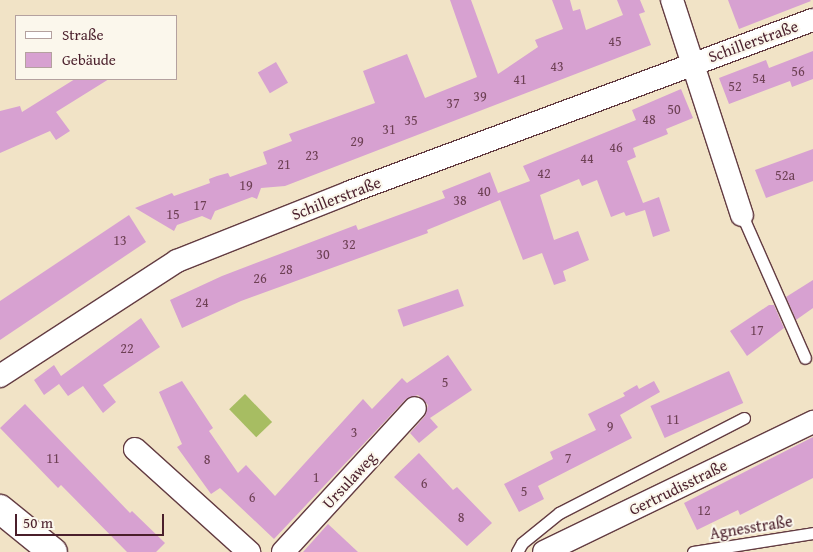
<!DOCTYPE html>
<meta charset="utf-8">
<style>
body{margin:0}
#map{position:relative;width:813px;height:552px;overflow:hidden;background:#f1e3c6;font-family:"Gentium Book Plus",serif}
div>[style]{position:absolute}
.green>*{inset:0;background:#a7bd62;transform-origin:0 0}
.building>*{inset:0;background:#d7a1d1;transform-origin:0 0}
.roads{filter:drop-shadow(1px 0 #633c42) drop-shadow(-1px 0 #633c42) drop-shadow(0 1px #633c42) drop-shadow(0 -1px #633c42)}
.service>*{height:11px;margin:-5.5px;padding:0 5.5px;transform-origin:5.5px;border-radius:5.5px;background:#fff}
.minor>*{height:22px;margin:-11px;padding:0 11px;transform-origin:11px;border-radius:11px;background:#fff}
.secondary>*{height:28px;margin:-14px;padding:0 14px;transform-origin:14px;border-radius:14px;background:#fff}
span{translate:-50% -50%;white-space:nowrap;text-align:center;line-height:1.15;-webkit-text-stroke:4px #fbf7ec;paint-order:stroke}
.number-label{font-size:14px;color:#6d4054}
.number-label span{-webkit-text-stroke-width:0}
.street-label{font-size:16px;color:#4a1f2b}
.legend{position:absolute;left:15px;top:15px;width:162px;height:65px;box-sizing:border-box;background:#fbf7ec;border:1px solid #b4a19f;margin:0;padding:6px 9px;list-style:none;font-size:15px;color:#4a1f2b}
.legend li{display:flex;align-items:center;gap:10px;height:25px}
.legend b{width:25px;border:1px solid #b4a19f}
.scale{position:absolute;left:15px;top:514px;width:149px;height:22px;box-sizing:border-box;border:2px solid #4a1f2b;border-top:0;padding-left:6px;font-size:15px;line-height:18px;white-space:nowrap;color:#4a1f2b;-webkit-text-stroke:4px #fbf7ec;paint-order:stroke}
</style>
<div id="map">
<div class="green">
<i style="left:245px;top:394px;width:39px;height:22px;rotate:46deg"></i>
</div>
<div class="building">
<i style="clip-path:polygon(450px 0,471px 0,498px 74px,538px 47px,535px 40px,563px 29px,552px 0,570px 0,573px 11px,580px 9px,586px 30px,623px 15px,617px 0,640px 0,645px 12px,639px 14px,651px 45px,285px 186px,261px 188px,257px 199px,252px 197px,215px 211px,211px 220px,202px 216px,177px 225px,174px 231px,135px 208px,172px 193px,174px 196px,210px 183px,209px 179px,217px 176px,228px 173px,230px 177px,267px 164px,263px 152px,292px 141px,289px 134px,375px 103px,363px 71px,407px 54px,425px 98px,477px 77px)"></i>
<i style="clip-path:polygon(728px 0,810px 0,811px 1px,739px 29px)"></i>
<i style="clip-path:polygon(813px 51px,813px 79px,792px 87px,790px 81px,729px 104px,719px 78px,766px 60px,769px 68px)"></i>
<i style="left:276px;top:62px;width:24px;height:21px;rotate:60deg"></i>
<i style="clip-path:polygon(75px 79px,109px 79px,56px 112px,70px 131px,56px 140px,50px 131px,0 153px,0 111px,20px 106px,22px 112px)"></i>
<i style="clip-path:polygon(681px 89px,693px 118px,666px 129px,668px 134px,633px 148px,636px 157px,627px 161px,643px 203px,659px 197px,670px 231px,653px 237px,645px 210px,626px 216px,624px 212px,611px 217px,597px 180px,582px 186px,579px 179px,540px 195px,554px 240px,578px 231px,589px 260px,563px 271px,566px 281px,554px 285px,542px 253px,523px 260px,500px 200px,427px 230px,428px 233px,241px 301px,182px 328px,170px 300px,222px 276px,356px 225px,358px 230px,445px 198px,442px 191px,490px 172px,498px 193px,530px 181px,523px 166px,636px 120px,632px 110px)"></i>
<i style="clip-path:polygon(813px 149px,813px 181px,766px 198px,755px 170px)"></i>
<i style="clip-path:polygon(129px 215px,146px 242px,0 340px,0 301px)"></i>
<i style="clip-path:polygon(813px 280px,813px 308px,796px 320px,786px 297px)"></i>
<i style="left:458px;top:289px;width:18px;height:64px;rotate:71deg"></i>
<i style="clip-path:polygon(769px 305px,774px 305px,784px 328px,747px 356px,730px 331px)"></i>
<i style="clip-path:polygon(141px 318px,160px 347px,103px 385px,116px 402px,103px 413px,83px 386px,68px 396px,59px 384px,44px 395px,34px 380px,54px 365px,61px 376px)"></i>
<i style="clip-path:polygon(448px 355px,472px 390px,430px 418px,438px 427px,419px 443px,410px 433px,425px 416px,428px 405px,418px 395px,406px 399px,274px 539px,220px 488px,211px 494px,177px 447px,182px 444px,159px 392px,182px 381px,213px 428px,209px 431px,238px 473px,246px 465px,275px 496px,363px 399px,372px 409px,402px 378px,407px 383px)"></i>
<i style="left:729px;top:371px;width:35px;height:86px;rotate:66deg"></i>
<i style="clip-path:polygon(654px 381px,660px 392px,620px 415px,632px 438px,538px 486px,544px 499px,519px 512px,504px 484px,553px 459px,550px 452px,596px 430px,588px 414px,625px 396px,623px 393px,637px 385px,639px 389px)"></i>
<i style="clip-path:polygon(25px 404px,130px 513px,132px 511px,165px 543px,156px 552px,127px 552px,61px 485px,58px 488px,0 428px)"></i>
<i style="clip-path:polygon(813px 437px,813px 478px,740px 515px,738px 510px,697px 530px,684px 503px)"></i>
<i style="clip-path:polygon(419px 453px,453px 490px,457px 487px,492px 523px,467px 546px,394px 477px)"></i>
<i style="clip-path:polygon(328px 524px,358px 552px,303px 552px)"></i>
</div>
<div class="roads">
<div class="service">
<i style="left:742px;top:215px;width:156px;rotate:66.2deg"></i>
<i style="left:517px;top:552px;width:10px;rotate:-61deg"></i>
<i style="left:522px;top:543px;width:48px;rotate:-39deg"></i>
<i style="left:559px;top:513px;width:208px;rotate:-27.2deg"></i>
<i style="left:693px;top:552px;width:121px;rotate:-9deg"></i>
</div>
<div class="minor">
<i style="left:672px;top:0;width:226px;rotate:72deg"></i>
<i style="left:0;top:376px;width:211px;rotate:-33deg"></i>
<i style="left:177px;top:261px;width:186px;rotate:-21.7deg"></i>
<i style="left:350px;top:192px;width:494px;rotate:-20.4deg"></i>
<i style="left:135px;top:449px;width:154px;rotate:42.1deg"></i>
<i style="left:283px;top:552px;width:195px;rotate:-47.5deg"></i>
<i style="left:544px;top:552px;width:299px;rotate:-25.8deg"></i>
</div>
<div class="secondary">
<i style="left:0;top:509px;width:68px;rotate:39.1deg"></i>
</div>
</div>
<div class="number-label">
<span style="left:615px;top:41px">45</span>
<span style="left:557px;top:66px">43</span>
<span style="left:798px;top:71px">56</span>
<span style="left:759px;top:78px">54</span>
<span style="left:520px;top:79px">41</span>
<span style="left:735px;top:86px">52</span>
<span style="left:480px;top:96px">39</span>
<span style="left:453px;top:103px">37</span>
<span style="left:674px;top:109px">50</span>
<span style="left:649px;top:119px">48</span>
<span style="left:411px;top:120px">35</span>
<span style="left:389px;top:129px">31</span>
<span style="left:357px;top:141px">29</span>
<span style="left:616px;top:147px">46</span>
<span style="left:312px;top:155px">23</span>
<span style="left:587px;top:158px">44</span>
<span style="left:284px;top:164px">21</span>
<span style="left:544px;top:173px">42</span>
<span style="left:785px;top:175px">52a</span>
<span style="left:246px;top:185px">19</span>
<span style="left:484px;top:191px">40</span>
<span style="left:460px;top:200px">38</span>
<span style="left:200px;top:205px">17</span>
<span style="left:173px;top:214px">15</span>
<span style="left:120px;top:240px">13</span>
<span style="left:349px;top:244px">32</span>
<span style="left:323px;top:254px">30</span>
<span style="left:286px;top:269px">28</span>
<span style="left:260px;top:278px">26</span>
<span style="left:202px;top:302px">24</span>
<span style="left:757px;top:330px">17</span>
<span style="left:127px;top:348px">22</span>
<span style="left:445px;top:382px">5</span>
<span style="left:673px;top:419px">11</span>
<span style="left:610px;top:426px">9</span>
<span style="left:354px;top:432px">3</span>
<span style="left:53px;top:458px">11</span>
<span style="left:568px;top:458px">7</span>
<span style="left:207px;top:459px">8</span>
<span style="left:316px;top:477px">1</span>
<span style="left:424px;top:483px">6</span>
<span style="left:524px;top:491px">5</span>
<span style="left:252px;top:497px">6</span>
<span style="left:704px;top:510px">12</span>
<span style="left:461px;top:517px">8</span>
</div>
<div class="street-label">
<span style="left:753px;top:41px;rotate:-20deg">Schillerstraße</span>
<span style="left:336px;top:198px;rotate:-21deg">Schillerstraße</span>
<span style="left:349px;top:480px;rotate:-47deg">Ursulaweg</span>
<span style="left:678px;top:487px;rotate:-26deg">Gertrudisstraße</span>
<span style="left:751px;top:527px;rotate:-9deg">Agnesstraße</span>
</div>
<ul class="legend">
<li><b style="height:6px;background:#fff"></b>Straße</li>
<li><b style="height:14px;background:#d7a1d1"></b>Gebäude</li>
</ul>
<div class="scale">50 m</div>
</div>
